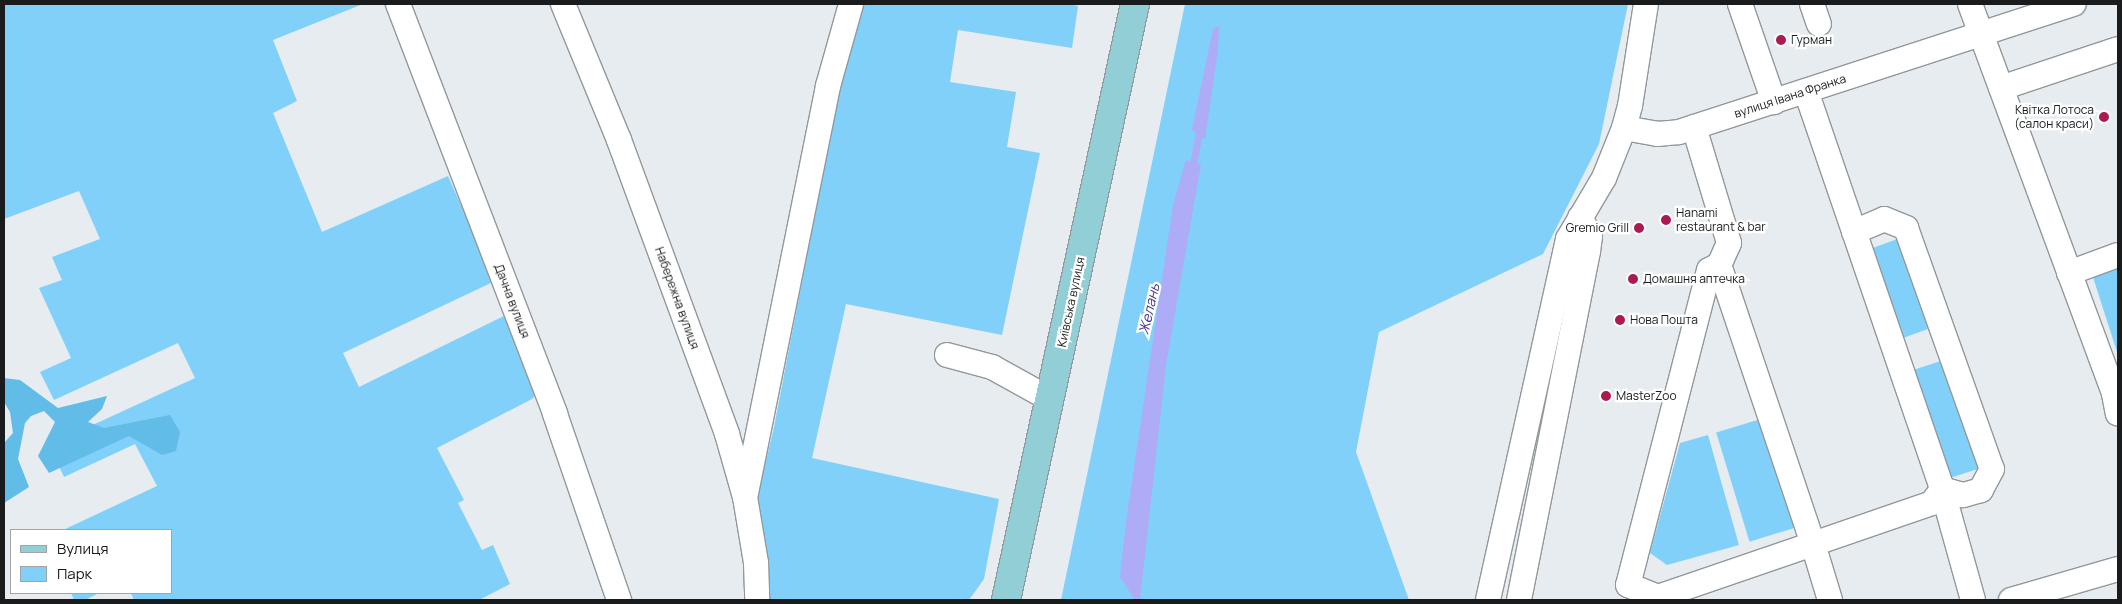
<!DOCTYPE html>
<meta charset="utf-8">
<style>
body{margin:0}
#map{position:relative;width:2122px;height:604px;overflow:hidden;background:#e6ecef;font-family:Manrope,sans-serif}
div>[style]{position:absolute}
.green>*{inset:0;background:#81d0f9;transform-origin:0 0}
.forest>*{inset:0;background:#61bce8}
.water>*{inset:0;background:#aeabf7}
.stream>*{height:7px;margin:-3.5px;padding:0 3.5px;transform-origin:3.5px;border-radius:3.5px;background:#aeabf7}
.roads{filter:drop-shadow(1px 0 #92989b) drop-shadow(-1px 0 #92989b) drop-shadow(0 1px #92989b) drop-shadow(0 -1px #92989b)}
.minor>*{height:24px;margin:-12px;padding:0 12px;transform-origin:12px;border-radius:12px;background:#fff}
.major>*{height:28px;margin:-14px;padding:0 14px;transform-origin:14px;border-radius:14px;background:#92ced6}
.dots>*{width:14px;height:14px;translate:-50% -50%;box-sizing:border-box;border:2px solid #fff;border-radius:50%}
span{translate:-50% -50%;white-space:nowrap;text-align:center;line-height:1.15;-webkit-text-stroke:4.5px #fff;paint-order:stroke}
.poi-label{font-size:12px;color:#191b1c}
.left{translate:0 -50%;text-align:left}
.right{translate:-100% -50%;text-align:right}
.street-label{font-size:12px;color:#191b1c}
.water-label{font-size:14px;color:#42358c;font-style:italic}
.frame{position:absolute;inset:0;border:5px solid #191b1c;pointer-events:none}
.legend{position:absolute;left:10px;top:529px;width:162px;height:65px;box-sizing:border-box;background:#fff;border:1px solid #a3a4a4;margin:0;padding:6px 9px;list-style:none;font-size:15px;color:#191b1c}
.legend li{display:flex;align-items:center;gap:10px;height:25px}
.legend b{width:25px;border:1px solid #a3a4a4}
</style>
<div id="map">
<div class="green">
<i style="clip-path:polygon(4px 4px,363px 4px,273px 40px,297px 101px,273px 113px,322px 232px,448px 176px,495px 281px,343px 353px,359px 387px,508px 314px,537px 393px,532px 399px,437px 448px,464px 500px,458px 503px,482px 550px,493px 545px,510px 584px,479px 600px,134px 600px,131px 593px,171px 593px,171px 530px,63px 530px,157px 486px,135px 444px,64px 477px,49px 445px,195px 378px,178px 343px,54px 400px,40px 372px,71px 358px,39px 288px,62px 280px,52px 257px,100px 239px,79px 191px,4px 219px)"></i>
<i style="clip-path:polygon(862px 4px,1069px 4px,1078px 6px,1072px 48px,958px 30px,950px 82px,1016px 92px,1007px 147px,1040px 153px,1002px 335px,846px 304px,812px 458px,999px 499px,984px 579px,969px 600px,769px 600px,767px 564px,758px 494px,774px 427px,839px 89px)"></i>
<i style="clip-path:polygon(1185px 4px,1628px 4px,1599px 144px,1543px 254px,1379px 332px,1356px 452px,1409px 600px,1061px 600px)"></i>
<i style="left:1903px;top:237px;width:95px;height:36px;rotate:70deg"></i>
<i style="clip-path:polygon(2118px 261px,2118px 355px,2091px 271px)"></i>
<i style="left:1947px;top:359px;width:114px;height:38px;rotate:72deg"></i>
<i style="left:1764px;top:418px;width:114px;height:50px;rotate:73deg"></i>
<i style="clip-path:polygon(1708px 435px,1739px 545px,1667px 565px,1650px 553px,1680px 443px)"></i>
<i style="clip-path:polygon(71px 593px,99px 593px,85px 600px,74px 600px)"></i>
</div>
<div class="forest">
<i style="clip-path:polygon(4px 378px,20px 380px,58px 408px,107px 396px,102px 409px,88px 422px,104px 428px,170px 415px,180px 432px,176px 451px,162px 455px,129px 436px,49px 473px,38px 456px,55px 422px,44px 411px,31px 416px,25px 423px,18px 459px,29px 487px,4px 503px,4px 443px,13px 433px,10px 412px,4px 402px)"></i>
</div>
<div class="water">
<i style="clip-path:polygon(1219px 26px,1218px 50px,1205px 139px,1192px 130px,1213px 29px)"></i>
<i style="clip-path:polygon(1186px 160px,1201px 164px,1166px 365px,1140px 600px,1135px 600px,1120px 577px,1126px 522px,1173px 205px)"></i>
</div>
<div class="stream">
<i style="left:1192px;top:170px;width:44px;rotate:-79.5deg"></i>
</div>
<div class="roads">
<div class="minor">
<i style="left:398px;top:4px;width:439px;rotate:69deg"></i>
<i style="left:555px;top:414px;width:197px;rotate:71deg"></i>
<i style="left:563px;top:4px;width:147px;rotate:67.6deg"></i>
<i style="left:619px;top:140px;width:313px;rotate:69.8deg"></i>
<i style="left:727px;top:434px;width:66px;rotate:74.1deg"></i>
<i style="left:745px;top:497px;width:67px;rotate:80.5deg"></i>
<i style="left:756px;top:563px;width:37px;rotate:88deg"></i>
<i style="left:1740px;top:4px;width:104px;rotate:70.9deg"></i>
<i style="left:1812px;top:4px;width:21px;rotate:71deg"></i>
<i style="left:1970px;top:4px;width:416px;rotate:69.7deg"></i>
<i style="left:2114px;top:394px;width:20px;rotate:79deg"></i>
<i style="left:2001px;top:88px;width:123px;rotate:-18.4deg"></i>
<i style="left:1806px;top:91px;width:421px;rotate:71.1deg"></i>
<i style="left:1942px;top:489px;width:115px;rotate:74.4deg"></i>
<i style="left:1694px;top:127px;width:121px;rotate:73.2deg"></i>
<i style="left:1729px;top:243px;width:24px;rotate:114deg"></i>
<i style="left:1719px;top:265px;width:11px;rotate:153deg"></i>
<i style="left:1709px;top:270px;width:325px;rotate:104.4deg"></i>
<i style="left:1628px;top:585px;width:32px;rotate:22deg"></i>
<i style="left:1658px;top:597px;width:164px;rotate:-18.9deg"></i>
<i style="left:1813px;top:544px;width:294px;rotate:-108.6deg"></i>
<i style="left:1624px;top:128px;width:34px;rotate:10deg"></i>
<i style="left:1657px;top:134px;width:22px;rotate:-5deg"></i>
<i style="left:1679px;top:132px;width:415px;rotate:-18deg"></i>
<i style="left:1854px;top:232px;width:33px;rotate:-23deg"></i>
<i style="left:1884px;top:219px;width:24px;rotate:22deg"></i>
<i style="left:1906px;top:228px;width:256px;rotate:70.4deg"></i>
<i style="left:1992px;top:469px;width:24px;rotate:118deg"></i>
<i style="left:1981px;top:490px;width:19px;rotate:164deg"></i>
<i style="left:1963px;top:495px;width:22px;rotate:-164deg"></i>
<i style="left:2069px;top:273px;width:52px;rotate:-20.2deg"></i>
<i style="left:947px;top:355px;width:47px;rotate:14.9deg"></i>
<i style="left:992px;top:367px;width:66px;rotate:28.9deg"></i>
<i style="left:746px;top:493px;width:415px;rotate:-78.6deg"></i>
<i style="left:828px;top:86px;width:85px;rotate:-74.3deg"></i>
<i style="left:1488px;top:600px;width:370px;rotate:-77.5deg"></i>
<i style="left:1568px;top:239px;width:71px;rotate:-59.5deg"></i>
<i style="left:1604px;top:178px;width:54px;rotate:-68.2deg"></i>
<i style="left:1624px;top:128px;width:23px;rotate:-75deg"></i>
<i style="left:1630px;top:106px;width:103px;rotate:-81.1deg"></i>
<i style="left:1519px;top:600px;width:356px;rotate:-78.8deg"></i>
<i style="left:1588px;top:251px;width:15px;rotate:-82deg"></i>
<i style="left:1590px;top:236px;width:21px;rotate:-118deg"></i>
<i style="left:1830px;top:600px;width:59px;rotate:-106.9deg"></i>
<i style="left:1813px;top:544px;width:126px;rotate:-19deg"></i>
<i style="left:1932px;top:503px;width:17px;rotate:-54deg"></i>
<i style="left:2011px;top:600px;width:111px;rotate:-16.2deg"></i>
</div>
<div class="major">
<i style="left:1006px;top:600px;width:610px;rotate:-77.79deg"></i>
</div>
</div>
<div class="dots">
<i style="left:1781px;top:40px;background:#ab1a52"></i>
<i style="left:2104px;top:117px;background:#ab1a52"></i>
<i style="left:1666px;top:220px;background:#ab1a52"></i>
<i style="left:1639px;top:228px;background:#ab1a52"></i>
<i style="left:1633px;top:279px;background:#ab1a52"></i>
<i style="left:1620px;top:320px;background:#ab1a52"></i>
<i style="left:1606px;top:396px;background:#ab1a52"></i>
</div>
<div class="poi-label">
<span class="left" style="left:1791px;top:40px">Гурман</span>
<span class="right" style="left:2094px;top:117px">Квітка Лотоса<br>(салон краси)</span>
<span class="left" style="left:1676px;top:220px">Hanami<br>restaurant &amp; bar</span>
<span class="right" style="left:1629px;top:228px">Gremio Grill</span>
<span class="left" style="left:1643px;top:279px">Домашня аптечка</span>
<span class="left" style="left:1630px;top:320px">Нова Пошта</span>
<span class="left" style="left:1616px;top:396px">MasterZoo</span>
</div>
<div class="street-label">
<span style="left:1790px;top:96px;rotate:-18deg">вулиця Івана Франка</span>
<span style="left:677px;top:298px;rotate:70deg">Набережна вулиця</span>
<span style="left:512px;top:301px;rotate:69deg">Дачна вулиця</span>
<span style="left:1071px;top:302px;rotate:-78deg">Київська вулиця</span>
</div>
<div class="water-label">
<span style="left:1149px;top:309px;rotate:-77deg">Желань</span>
</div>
<div class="frame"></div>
<ul class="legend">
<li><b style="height:6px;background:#92ced6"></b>Вулиця</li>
<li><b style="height:14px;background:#81d0f9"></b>Парк</li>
</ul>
</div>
